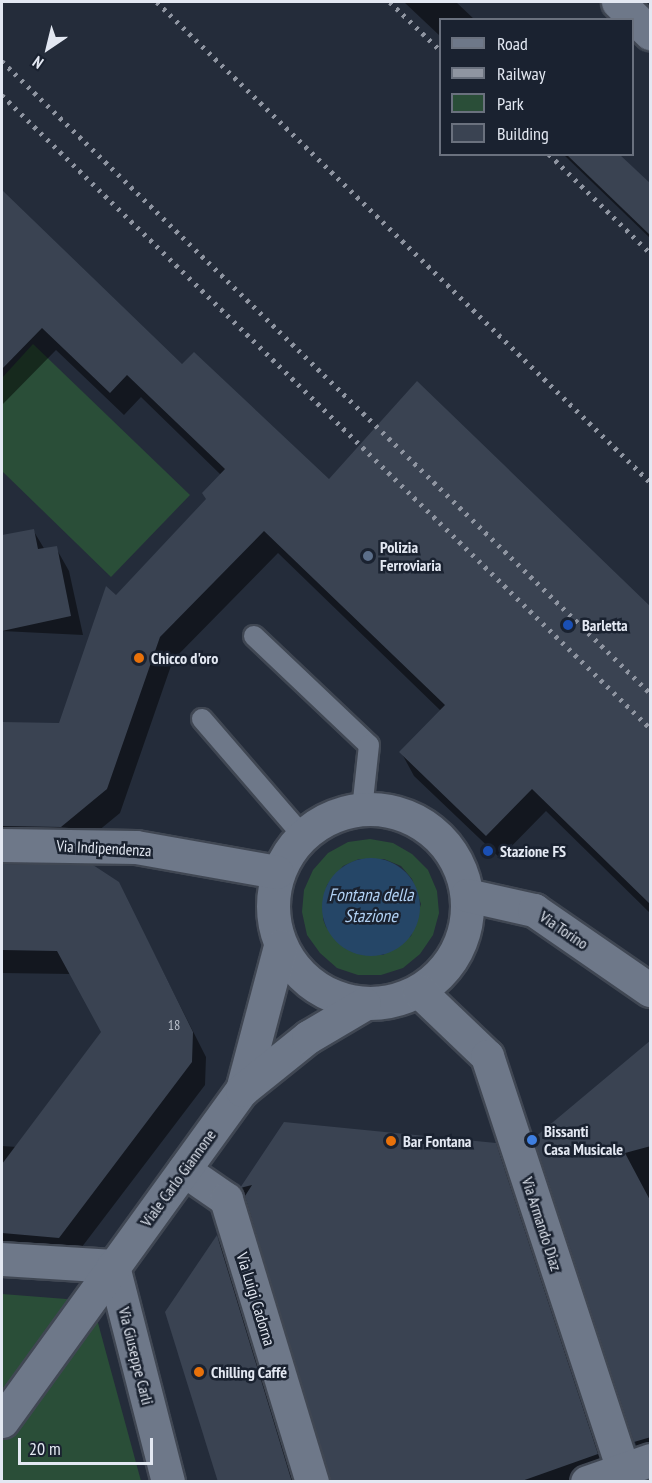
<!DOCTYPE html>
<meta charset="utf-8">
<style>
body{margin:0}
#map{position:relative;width:652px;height:1483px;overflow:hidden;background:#242c3a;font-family:"PT Sans Narrow",sans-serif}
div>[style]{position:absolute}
.green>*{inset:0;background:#2a4e38}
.water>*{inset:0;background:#254667}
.round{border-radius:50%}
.shadow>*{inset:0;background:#0007}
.building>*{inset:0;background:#3a4352}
.roads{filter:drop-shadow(2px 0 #404753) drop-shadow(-2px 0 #404753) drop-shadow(0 2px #404753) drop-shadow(0 -2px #404753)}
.lane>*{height:20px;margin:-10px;padding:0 10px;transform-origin:10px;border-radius:10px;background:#6e7889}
.street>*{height:33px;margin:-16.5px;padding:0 16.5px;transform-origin:16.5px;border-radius:16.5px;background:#6e7889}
.street>.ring{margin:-16.5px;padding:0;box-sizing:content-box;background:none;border:33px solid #6e7889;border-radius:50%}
.secondary>*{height:33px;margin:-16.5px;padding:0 16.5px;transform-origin:16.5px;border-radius:16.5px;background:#6e7889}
.rail>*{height:4.5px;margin-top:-2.25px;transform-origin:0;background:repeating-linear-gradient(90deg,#8f95a1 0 3px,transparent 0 9px)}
.dots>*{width:16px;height:16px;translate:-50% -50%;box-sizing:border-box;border:3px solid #1a2230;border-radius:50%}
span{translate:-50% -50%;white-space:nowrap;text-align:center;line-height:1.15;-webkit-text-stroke:5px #1a2230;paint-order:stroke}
.number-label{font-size:14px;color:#b9bfca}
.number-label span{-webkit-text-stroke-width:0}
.poi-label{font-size:16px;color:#e3e8f2;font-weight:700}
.left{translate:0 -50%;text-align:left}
.street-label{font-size:16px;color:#e3e8f2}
.water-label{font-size:18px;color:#b0d0f3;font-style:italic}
.frame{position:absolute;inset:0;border:3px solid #e3e8f2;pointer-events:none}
.legend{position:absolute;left:439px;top:18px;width:195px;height:138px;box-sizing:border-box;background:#1a2230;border:2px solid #6a717e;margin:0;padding:8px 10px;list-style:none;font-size:18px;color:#e3e8f2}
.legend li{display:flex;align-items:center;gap:12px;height:30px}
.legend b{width:30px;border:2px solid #6a717e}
.north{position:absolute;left:18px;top:18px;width:60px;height:60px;-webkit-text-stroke:4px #1a2230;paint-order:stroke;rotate:215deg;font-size:16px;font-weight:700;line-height:24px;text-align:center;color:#e3e8f2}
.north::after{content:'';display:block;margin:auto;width:21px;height:27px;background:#e3e8f2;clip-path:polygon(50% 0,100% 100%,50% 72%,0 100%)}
.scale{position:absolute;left:18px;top:1438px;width:135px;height:27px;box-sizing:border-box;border:3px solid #e3e8f2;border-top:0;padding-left:8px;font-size:18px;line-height:21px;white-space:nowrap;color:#e3e8f2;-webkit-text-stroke:4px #1a2230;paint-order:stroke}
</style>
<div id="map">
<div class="green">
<i style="clip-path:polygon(33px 344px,190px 495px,111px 577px,2px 471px,2px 378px)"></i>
<i style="clip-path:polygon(evenodd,370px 839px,393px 843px,412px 854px,428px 870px,437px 891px,439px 913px,433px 935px,420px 954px,403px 968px,381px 975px,358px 975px,337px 968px,320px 953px,307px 935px,302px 912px,304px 890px,313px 870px,328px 853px,348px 842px,370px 839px,359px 859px,384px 859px,401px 866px,412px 879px,421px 904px,411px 936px,383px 955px,358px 954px,326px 927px,323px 919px,327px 885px,343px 866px,359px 859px)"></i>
<i style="clip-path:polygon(2px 1294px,92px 1301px,141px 1481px,2px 1481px)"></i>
</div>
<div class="water">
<i class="round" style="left:322px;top:858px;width:98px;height:98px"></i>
</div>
<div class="shadow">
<i style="clip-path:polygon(404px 2px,456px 2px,475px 20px,440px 20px,440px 36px)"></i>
<i style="clip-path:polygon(563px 154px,617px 154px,650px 187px,650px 238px)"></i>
<i style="clip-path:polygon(2px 192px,182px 366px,329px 481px,650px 609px,650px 913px,546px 811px,500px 858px,414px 776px,401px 752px,441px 711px,278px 553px,173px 660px,120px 813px,75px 850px,2px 857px,2px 723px,60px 725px,116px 597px,208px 500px,221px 475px,141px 397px,124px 415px,56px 350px,2px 405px)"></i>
<i style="clip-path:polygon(33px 530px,45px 550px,56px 548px,69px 571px,83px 635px,2px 631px,2px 536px)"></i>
<i style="clip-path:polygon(2px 863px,93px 867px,118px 883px,206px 1057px,205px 1085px,72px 1260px,2px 1264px,2px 1146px,17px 1147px,103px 1032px,71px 974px,2px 973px)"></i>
<i style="clip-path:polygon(650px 1051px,650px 1470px,636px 1445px,535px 1138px)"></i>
<i style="clip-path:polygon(285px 1124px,495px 1145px,512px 1174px,613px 1482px,330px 1482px,242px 1188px)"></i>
<i style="clip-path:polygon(217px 1238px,234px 1267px,299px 1482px,220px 1482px)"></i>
</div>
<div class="building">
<i style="clip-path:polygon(566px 154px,619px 154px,651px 184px,651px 236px)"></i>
<i style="clip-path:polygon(2px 190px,182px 364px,194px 352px,329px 479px,417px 381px,651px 607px,651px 905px,532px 789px,486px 836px,399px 752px,445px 705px,264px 531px,160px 637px,107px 789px,61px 827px,2px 826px,2px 722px,59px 723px,106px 586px,116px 595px,206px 499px,202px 493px,225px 469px,127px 375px,110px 393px,42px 328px,2px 369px)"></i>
<i style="clip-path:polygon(34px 529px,38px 549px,57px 546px,71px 616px,2px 631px,2px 535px)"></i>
<i style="clip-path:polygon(2px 864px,93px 865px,119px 882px,193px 1032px,192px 1062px,59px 1238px,2px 1233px,2px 1164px,101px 1032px,57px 951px,2px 950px)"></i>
<i style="clip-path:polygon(651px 1040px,651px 1146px,625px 1153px,651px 1202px,651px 1437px,634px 1442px,534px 1138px)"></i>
<i style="clip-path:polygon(284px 1122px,496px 1143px,598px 1454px,519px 1482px,330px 1482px,245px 1196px,252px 1185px,240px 1188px)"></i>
<i style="clip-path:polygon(217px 1235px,292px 1482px,218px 1482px,165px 1312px)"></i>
</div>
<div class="roads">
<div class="lane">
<i style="left:254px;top:636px;width:158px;rotate:43.5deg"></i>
<i style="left:369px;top:745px;width:64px;rotate:96.2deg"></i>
<i style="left:202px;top:719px;width:153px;rotate:49.2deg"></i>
</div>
<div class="street">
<i class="ring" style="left:273px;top:809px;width:161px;height:161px"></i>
<i style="left:2px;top:845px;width:134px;rotate:0.9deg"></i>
<i style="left:136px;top:847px;width:143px;rotate:10.1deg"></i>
<i style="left:467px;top:895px;width:69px;rotate:12.6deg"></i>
<i style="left:534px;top:910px;width:141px;rotate:34.6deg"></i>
<i style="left:419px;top:991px;width:94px;rotate:43.7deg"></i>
<i style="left:487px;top:1056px;width:448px;rotate:71.8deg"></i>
<i style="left:242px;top:1090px;width:149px;rotate:-75.2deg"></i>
<i style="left:184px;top:1170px;width:51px;rotate:34.6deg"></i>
<i style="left:226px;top:1199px;width:296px;rotate:73.1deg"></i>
<i style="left:2px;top:1259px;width:111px;rotate:3.6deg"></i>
<i style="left:113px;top:1266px;width:223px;rotate:75.7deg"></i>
<i style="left:2px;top:1421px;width:409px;rotate:-54.1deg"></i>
<i style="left:242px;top:1090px;width:85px;rotate:-38.8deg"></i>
<i style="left:308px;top:1037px;width:65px;rotate:-30.5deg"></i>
<i style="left:587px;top:1482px;width:67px;rotate:-19.2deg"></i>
</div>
<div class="secondary">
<i style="left:618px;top:2px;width:45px;rotate:44.1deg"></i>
</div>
</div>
<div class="rail">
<i style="left:157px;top:2px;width:688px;rotate:44.23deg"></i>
<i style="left:390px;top:2px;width:69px;rotate:43.8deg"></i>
<i style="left:2px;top:61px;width:905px;rotate:44.28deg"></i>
<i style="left:2px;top:95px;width:906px;rotate:44.33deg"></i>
<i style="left:549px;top:154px;width:141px;rotate:44.4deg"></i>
</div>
<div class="dots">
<i style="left:368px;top:556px;background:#5c6f8a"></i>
<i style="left:568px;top:625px;background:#1a4fb4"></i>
<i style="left:139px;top:658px;background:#e8710a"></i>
<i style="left:488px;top:851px;background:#1a4fb4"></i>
<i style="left:532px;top:1140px;background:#3f7fe0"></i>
<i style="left:391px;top:1141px;background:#e8710a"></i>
<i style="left:199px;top:1372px;background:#e8710a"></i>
</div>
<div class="number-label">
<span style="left:174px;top:1025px">18</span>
</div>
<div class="poi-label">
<span class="left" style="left:380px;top:556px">Polizia<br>Ferroviaria</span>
<span class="left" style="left:582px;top:625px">Barletta</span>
<span class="left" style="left:151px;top:658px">Chicco d'oro</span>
<span class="left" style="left:500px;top:851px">Stazione FS</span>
<span class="left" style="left:544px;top:1140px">Bissanti<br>Casa Musicale</span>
<span class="left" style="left:403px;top:1141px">Bar Fontana</span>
<span class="left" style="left:211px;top:1372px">Chilling Caffé</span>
</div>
<div class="street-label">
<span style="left:104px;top:848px;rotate:3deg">Via Indipendenza</span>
<span style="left:564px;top:930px;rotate:34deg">Via Torino</span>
<span style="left:178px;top:1178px;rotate:-54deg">Viale Carlo Giannone</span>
<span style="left:542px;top:1224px;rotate:72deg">Via Armando Diaz</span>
<span style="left:256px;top:1299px;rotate:73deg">Via Luigi Cadorna</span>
<span style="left:136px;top:1356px;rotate:76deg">Via Giuseppe Carli</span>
</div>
<div class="water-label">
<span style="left:371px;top:906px">Fontana della<br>Stazione</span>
</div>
<div class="frame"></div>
<ul class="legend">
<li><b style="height:8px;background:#6e7889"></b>Road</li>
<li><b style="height:8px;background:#8f95a1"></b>Railway</li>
<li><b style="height:16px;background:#2a4e38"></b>Park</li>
<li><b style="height:16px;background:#3a4352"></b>Building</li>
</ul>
<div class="north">N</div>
<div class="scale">20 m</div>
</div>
